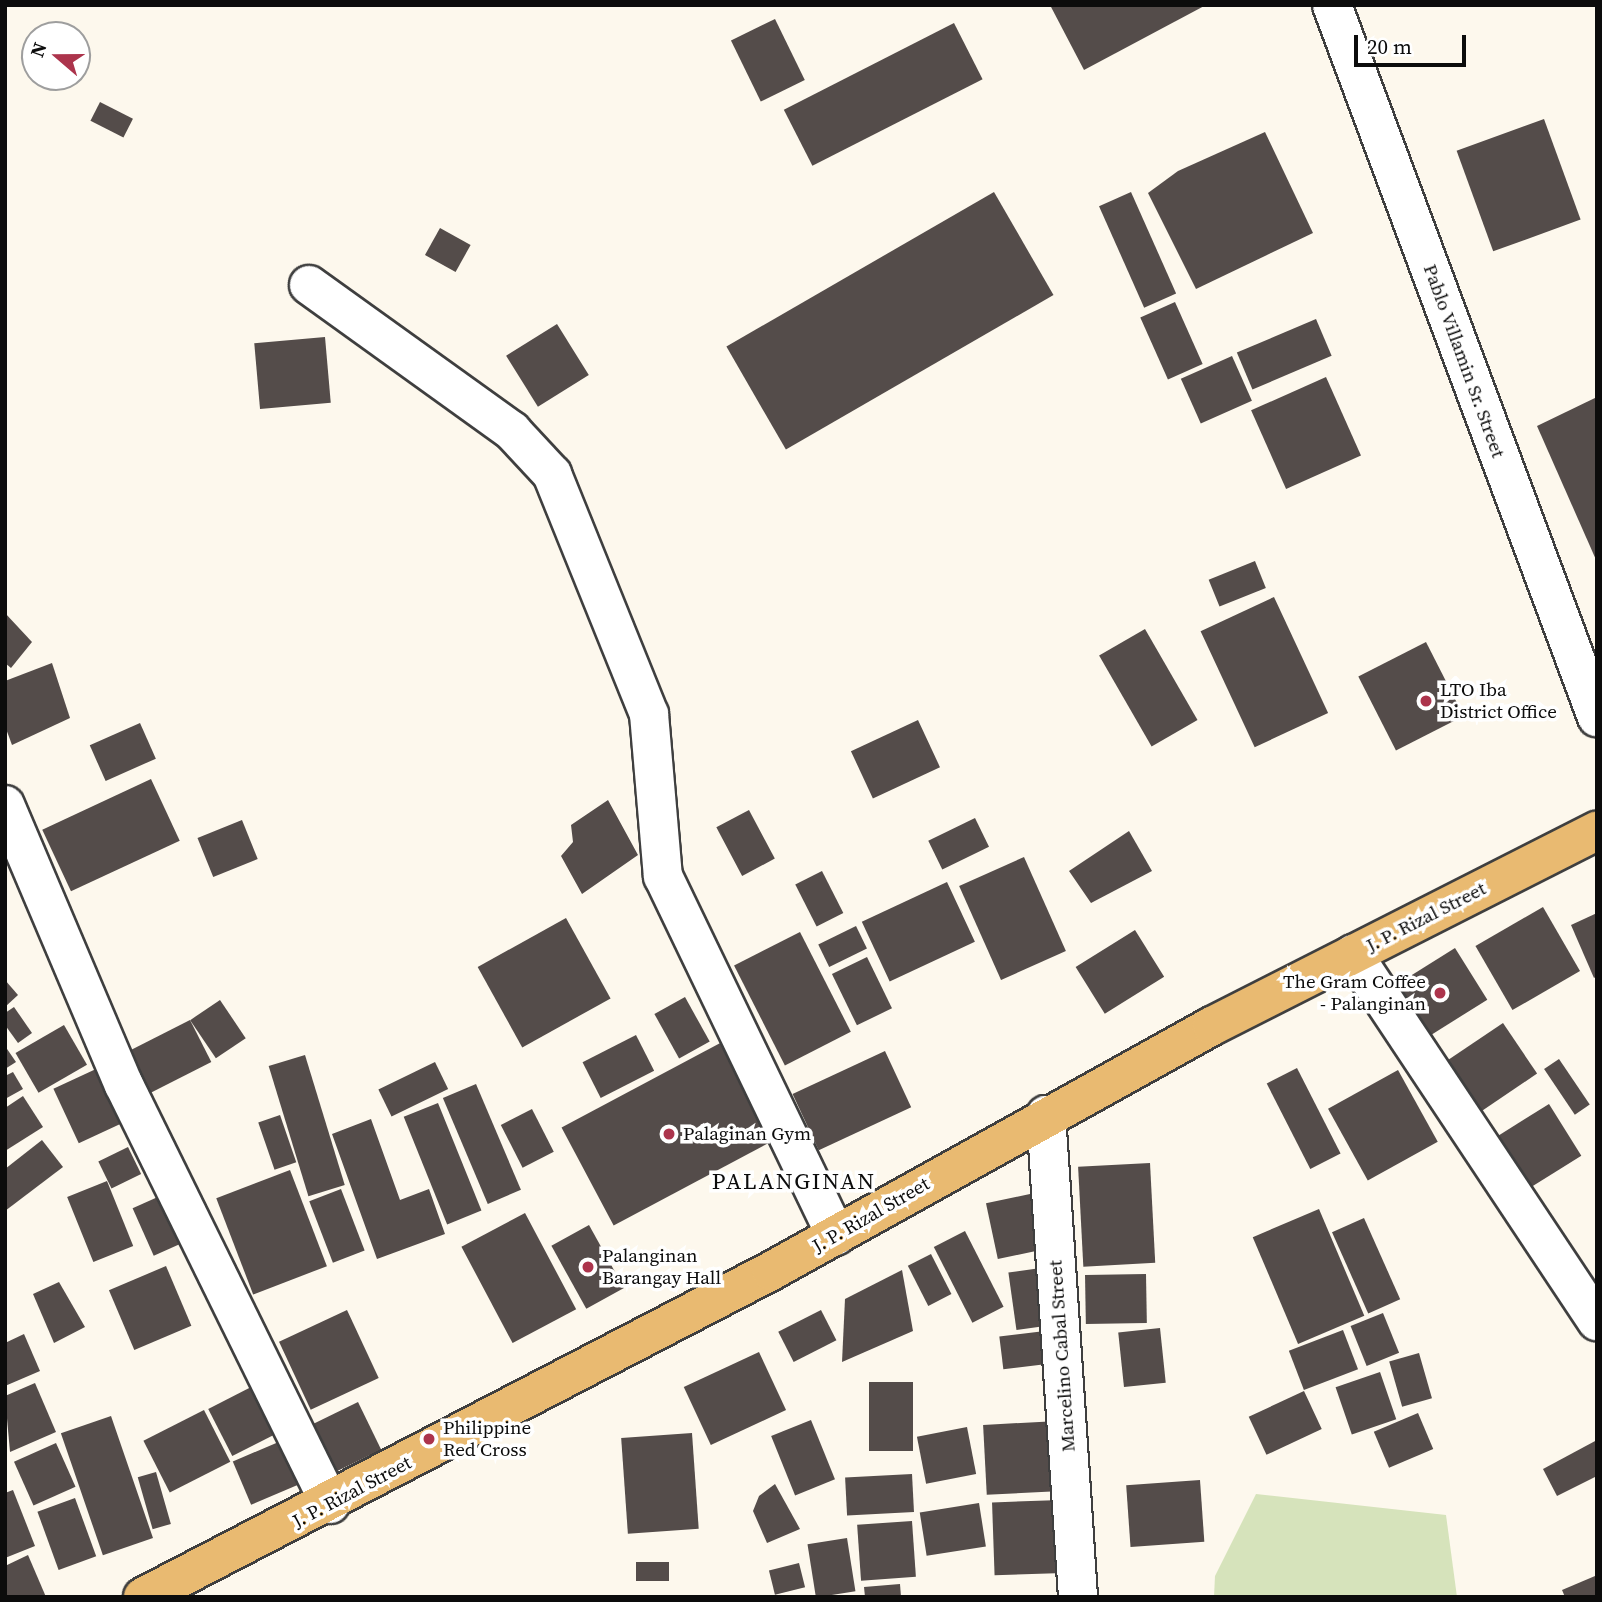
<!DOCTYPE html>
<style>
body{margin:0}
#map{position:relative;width:1602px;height:1602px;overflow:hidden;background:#fdf8ed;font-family:"Source Serif 4",serif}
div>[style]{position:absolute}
.green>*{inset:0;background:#d6e3bb}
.building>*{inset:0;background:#544c4a;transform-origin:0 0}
.roads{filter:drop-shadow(2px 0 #3f3f3f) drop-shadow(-2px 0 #3f3f3f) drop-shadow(0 2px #3f3f3f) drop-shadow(0 -2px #3f3f3f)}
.minor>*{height:38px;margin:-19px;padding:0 19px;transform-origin:19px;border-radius:19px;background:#fff}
.tertiary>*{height:38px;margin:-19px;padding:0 19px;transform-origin:19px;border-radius:19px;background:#fff}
.primary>*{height:38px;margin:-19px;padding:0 19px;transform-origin:19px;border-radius:19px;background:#e9ba71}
.dots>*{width:19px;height:19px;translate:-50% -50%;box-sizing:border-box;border:4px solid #fff;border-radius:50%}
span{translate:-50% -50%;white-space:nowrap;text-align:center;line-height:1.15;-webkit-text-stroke:7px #fff;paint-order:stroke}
.street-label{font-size:19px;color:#0c0c0c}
.poi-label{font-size:19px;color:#0c0c0c}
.left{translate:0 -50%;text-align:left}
.right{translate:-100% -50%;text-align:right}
.quarter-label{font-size:23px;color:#0c0c0c;letter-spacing:2px}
.frame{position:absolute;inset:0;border:7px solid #0c0c0c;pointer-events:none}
.north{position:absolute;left:21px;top:21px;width:70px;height:70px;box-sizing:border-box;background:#fff;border:2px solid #9e9e9e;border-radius:50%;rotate:290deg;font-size:19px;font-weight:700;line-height:28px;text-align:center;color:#0c0c0c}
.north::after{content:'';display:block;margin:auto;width:24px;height:32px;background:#ac344c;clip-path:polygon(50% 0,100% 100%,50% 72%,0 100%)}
.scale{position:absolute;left:1354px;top:35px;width:112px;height:32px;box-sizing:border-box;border:4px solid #0c0c0c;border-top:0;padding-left:9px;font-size:21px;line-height:24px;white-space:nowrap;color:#0c0c0c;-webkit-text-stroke:5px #fff;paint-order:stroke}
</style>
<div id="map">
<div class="green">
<i style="clip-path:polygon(1256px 1494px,1446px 1515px,1457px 1597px,1214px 1597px,1215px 1576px)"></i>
</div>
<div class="building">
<i style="clip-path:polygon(1050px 5px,1206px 5px,1084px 70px)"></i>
<i style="left:775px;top:19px;width:68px;height:49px;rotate:64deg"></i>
<i style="left:954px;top:23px;width:63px;height:191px;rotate:63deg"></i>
<i style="left:100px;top:102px;width:37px;height:21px;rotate:27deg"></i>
<i style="left:1544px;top:119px;width:107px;height:93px;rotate:70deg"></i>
<i style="clip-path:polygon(1265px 132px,1313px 233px,1196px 289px,1148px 193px,1178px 171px)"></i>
<i style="left:994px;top:192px;width:119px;height:309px;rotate:60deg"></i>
<i style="left:1131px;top:192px;width:111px;height:35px;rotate:66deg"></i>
<i style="left:440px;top:228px;width:35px;height:31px;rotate:29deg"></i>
<i style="left:1175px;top:302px;width:68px;height:38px;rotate:66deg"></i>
<i style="left:1316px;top:319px;width:40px;height:86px;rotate:67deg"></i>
<i style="left:557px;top:324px;width:60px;height:60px;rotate:58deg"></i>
<i style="left:325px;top:337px;width:66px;height:71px;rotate:85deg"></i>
<i style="left:1232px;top:356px;width:49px;height:56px;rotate:66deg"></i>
<i style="left:1326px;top:377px;width:86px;height:82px;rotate:66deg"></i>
<i style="clip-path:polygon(1597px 397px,1597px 562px,1537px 426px)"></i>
<i style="left:1255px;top:561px;width:29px;height:50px;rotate:68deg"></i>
<i style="left:1274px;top:597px;width:128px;height:81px;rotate:65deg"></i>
<i style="clip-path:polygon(5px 613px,32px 642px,11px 668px,5px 663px)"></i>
<i style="left:1145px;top:629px;width:105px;height:53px;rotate:60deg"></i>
<i style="left:1426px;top:642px;width:83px;height:76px;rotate:63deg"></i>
<i style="clip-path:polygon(52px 663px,70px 718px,12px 745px,5px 726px,5px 681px)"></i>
<i style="left:918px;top:720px;width:52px;height:74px;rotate:65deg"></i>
<i style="left:140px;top:723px;width:39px;height:55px;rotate:66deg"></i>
<i style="left:151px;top:779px;width:68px;height:120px;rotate:65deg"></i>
<i style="clip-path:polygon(608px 800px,638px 855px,582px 894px,561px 856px,573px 842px,571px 825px)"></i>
<i style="left:749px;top:810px;width:55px;height:37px;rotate:62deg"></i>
<i style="left:975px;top:818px;width:32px;height:52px;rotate:64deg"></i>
<i style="left:242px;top:820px;width:42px;height:48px;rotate:68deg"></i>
<i style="clip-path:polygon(1129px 831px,1152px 871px,1091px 903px,1069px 871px)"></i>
<i style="left:1024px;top:857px;width:103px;height:71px;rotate:66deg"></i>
<i style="left:822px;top:871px;width:47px;height:30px;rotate:63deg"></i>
<i style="left:947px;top:882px;width:66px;height:94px;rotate:65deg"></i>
<i style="left:1543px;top:907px;width:74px;height:78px;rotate:60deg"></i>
<i style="clip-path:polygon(1597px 913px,1597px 976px,1594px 978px,1571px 925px)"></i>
<i style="left:566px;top:918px;width:92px;height:101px;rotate:61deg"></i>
<i style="left:856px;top:926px;width:25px;height:42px;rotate:64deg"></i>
<i style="left:1135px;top:930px;width:55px;height:70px;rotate:58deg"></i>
<i style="left:800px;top:932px;width:112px;height:74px;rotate:63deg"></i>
<i style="left:1455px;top:948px;width:61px;height:72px;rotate:58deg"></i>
<i style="left:867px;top:957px;width:57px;height:39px;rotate:64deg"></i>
<i style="clip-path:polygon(5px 980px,18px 995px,5px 1007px)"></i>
<i style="left:685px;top:997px;width:51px;height:35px;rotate:61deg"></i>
<i style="left:220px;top:1000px;width:46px;height:36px;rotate:56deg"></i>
<i style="clip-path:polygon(14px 1007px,32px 1033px,18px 1043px,5px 1025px,5px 1013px)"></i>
<i style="left:190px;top:1020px;width:47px;height:68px;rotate:63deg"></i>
<i style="left:1503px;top:1023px;width:61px;height:69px;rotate:56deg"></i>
<i style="left:64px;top:1025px;width:46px;height:56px;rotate:60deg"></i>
<i style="left:636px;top:1035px;width:40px;height:60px;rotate:63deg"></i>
<i style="left:724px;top:1041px;width:111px;height:184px;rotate:62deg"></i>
<i style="clip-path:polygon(5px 1046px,16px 1062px,5px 1069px)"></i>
<i style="left:885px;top:1051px;width:62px;height:102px;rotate:65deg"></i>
<i style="left:305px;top:1055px;width:136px;height:38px;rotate:73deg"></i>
<i style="left:1559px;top:1059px;width:55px;height:18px;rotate:56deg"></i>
<i style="left:435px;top:1062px;width:30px;height:63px;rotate:64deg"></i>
<i style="left:1297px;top:1068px;width:96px;height:34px;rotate:63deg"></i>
<i style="left:96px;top:1069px;width:60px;height:47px;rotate:65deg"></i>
<i style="left:1398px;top:1070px;width:82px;height:80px;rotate:61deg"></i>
<i style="clip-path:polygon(13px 1072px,23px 1089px,5px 1099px,5px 1076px)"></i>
<i style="left:476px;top:1084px;width:115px;height:36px;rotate:67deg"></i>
<i style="clip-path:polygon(23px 1096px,43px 1127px,5px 1151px,5px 1108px)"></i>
<i style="left:438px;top:1103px;width:116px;height:37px;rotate:68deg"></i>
<i style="left:1549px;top:1104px;width:61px;height:72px;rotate:58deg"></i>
<i style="left:532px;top:1109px;width:48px;height:35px;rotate:63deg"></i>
<i style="left:280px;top:1115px;width:50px;height:23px;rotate:71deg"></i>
<i style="clip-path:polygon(371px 1119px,400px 1200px,429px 1189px,445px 1234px,377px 1259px,332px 1134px)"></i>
<i style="clip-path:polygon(42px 1140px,63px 1167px,5px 1211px,5px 1169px)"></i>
<i style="left:128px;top:1147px;width:30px;height:33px;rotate:64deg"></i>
<i style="left:1150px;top:1163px;width:100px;height:72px;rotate:87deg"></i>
<i style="left:290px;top:1170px;width:103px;height:79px;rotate:69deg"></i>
<i style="left:107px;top:1181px;width:70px;height:43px;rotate:68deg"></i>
<i style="left:341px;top:1189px;width:66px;height:34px;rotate:69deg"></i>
<i style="left:1030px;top:1194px;width:57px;height:45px;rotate:78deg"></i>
<i style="left:160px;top:1196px;width:52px;height:30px;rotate:66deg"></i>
<i style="left:1319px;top:1209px;width:116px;height:72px;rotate:67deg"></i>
<i style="left:525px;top:1213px;width:109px;height:72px;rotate:62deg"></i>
<i style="left:1364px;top:1218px;width:89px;height:35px;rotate:66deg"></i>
<i style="left:589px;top:1225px;width:72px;height:43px;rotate:61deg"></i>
<i style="left:965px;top:1231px;width:85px;height:35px;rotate:63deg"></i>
<i style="left:931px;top:1254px;width:45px;height:26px;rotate:63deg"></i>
<i style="left:166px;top:1266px;width:65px;height:62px;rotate:67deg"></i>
<i style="left:1048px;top:1267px;width:58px;height:40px;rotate:82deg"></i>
<i style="clip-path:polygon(902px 1270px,913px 1331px,842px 1362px,845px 1299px)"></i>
<i style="left:1146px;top:1274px;width:49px;height:61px;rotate:89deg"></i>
<i style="clip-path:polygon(59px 1282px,85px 1327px,54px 1343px,33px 1294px)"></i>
<i style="left:347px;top:1310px;width:75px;height:75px;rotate:65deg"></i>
<i style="left:821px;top:1310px;width:34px;height:48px;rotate:63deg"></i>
<i style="left:1383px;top:1313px;width:43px;height:35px;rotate:68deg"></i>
<i style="left:1160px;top:1328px;width:55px;height:42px;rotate:84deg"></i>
<i style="left:1343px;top:1330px;width:42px;height:58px;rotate:69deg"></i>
<i style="left:1045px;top:1331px;width:33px;height:46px;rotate:83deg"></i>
<i style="clip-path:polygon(24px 1334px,40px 1371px,5px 1386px,5px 1343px)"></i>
<i style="left:759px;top:1352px;width:64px;height:83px;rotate:65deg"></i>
<i style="left:1419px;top:1353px;width:47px;height:31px;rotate:74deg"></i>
<i style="left:1380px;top:1372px;width:50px;height:47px;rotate:71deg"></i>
<i style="left:869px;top:1382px;width:44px;height:69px"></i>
<i style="clip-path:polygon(35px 1383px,56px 1432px,10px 1452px,5px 1396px)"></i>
<i style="left:259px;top:1383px;width:53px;height:57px;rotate:63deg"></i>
<i style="left:1304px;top:1391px;width:42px;height:61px;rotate:65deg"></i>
<i style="left:358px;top:1402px;width:53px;height:50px;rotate:64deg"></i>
<i style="left:204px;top:1410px;width:58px;height:68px;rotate:63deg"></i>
<i style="left:1418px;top:1413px;width:39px;height:48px;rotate:67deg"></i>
<i style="left:111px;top:1416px;width:129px;height:53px;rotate:71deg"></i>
<i style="left:811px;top:1420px;width:64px;height:43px;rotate:68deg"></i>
<i style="left:1058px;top:1421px;width:70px;height:75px;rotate:87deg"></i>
<i style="left:967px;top:1427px;width:48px;height:51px;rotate:79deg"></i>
<i style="left:692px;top:1433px;width:96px;height:71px;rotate:86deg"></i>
<i style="left:288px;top:1438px;width:47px;height:60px;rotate:67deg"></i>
<i style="clip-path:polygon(1597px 1440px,1597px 1476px,1557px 1496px,1543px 1469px)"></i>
<i style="left:56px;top:1443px;width:48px;height:46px;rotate:66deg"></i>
<i style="left:156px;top:1472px;width:54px;height:19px;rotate:74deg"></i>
<i style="left:912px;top:1474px;width:38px;height:67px;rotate:87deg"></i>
<i style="left:1200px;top:1480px;width:62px;height:74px;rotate:86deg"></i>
<i style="clip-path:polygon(775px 1484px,800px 1529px,767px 1543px,753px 1511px,759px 1496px)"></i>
<i style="clip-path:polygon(13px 1490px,35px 1546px,5px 1558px,5px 1493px)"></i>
<i style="left:75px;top:1498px;width:62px;height:40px;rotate:70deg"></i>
<i style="left:1061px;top:1500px;width:73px;height:69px;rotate:88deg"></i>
<i style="left:979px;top:1503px;width:44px;height:60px;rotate:81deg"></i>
<i style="left:912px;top:1521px;width:56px;height:55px;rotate:86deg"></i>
<i style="left:847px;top:1538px;width:54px;height:40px;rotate:81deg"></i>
<i style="clip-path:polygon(28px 1555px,46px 1597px,5px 1597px,5px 1566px)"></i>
<i style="left:669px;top:1562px;width:19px;height:33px;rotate:90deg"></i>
<i style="left:799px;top:1563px;width:25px;height:31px;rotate:76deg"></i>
<i style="clip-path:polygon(1595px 1576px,1597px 1597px,1565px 1597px,1562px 1590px)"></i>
<i style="clip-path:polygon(900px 1584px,901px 1597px,865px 1597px,864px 1587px)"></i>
</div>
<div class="roads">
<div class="minor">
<i style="left:309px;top:285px;width:250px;rotate:35.7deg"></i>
<i style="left:512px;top:431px;width:59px;rotate:47.1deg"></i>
<i style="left:552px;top:474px;width:259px;rotate:68deg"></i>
<i style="left:649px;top:714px;width:163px;rotate:85.1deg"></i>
<i style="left:663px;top:876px;width:399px;rotate:64.3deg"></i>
<i style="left:5px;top:805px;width:304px;rotate:67deg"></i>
<i style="left:124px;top:1085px;width:467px;rotate:63.8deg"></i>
<i style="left:1353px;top:954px;width:441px;rotate:56.4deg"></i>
<i style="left:1046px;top:1115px;width:483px;rotate:86.2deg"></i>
</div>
<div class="tertiary">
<i style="left:1332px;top:5px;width:760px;rotate:69.59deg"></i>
</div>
<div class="primary">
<i style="left:143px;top:1597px;width:708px;rotate:-27.43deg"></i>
<i style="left:771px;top:1271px;width:504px;rotate:-29.05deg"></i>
<i style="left:1212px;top:1026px;width:432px;rotate:-26.9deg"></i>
</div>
</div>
<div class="dots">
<i style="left:1426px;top:701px;background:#ac344c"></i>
<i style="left:1440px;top:993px;background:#ac344c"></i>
<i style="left:669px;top:1134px;background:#ac344c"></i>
<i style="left:588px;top:1267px;background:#ac344c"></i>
<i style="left:429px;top:1439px;background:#ac344c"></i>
</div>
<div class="street-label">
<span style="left:1464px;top:361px;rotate:70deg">Pablo Villamin Sr. Street</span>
<span style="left:1426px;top:917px;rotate:-27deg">J. P. Rizal Street</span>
<span style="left:871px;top:1215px;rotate:-30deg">J. P. Rizal Street</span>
<span style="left:1062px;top:1356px;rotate:-94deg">Marcelino Cabal Street</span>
<span style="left:352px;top:1492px;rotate:-28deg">J. P. Rizal Street</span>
</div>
<div class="poi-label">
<span class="left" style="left:1440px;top:701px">LTO Iba<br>District Office</span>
<span class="right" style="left:1426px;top:993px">The Gram Coffee<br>- Palanginan</span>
<span class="left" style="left:683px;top:1134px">Palaginan Gym</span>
<span class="left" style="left:602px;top:1267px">Palanginan<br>Barangay Hall</span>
<span class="left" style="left:443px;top:1439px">Philippine<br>Red Cross</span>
</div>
<div class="quarter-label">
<span style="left:794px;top:1181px">PALANGINAN</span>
</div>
<div class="frame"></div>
<div class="north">N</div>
<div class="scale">20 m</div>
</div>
